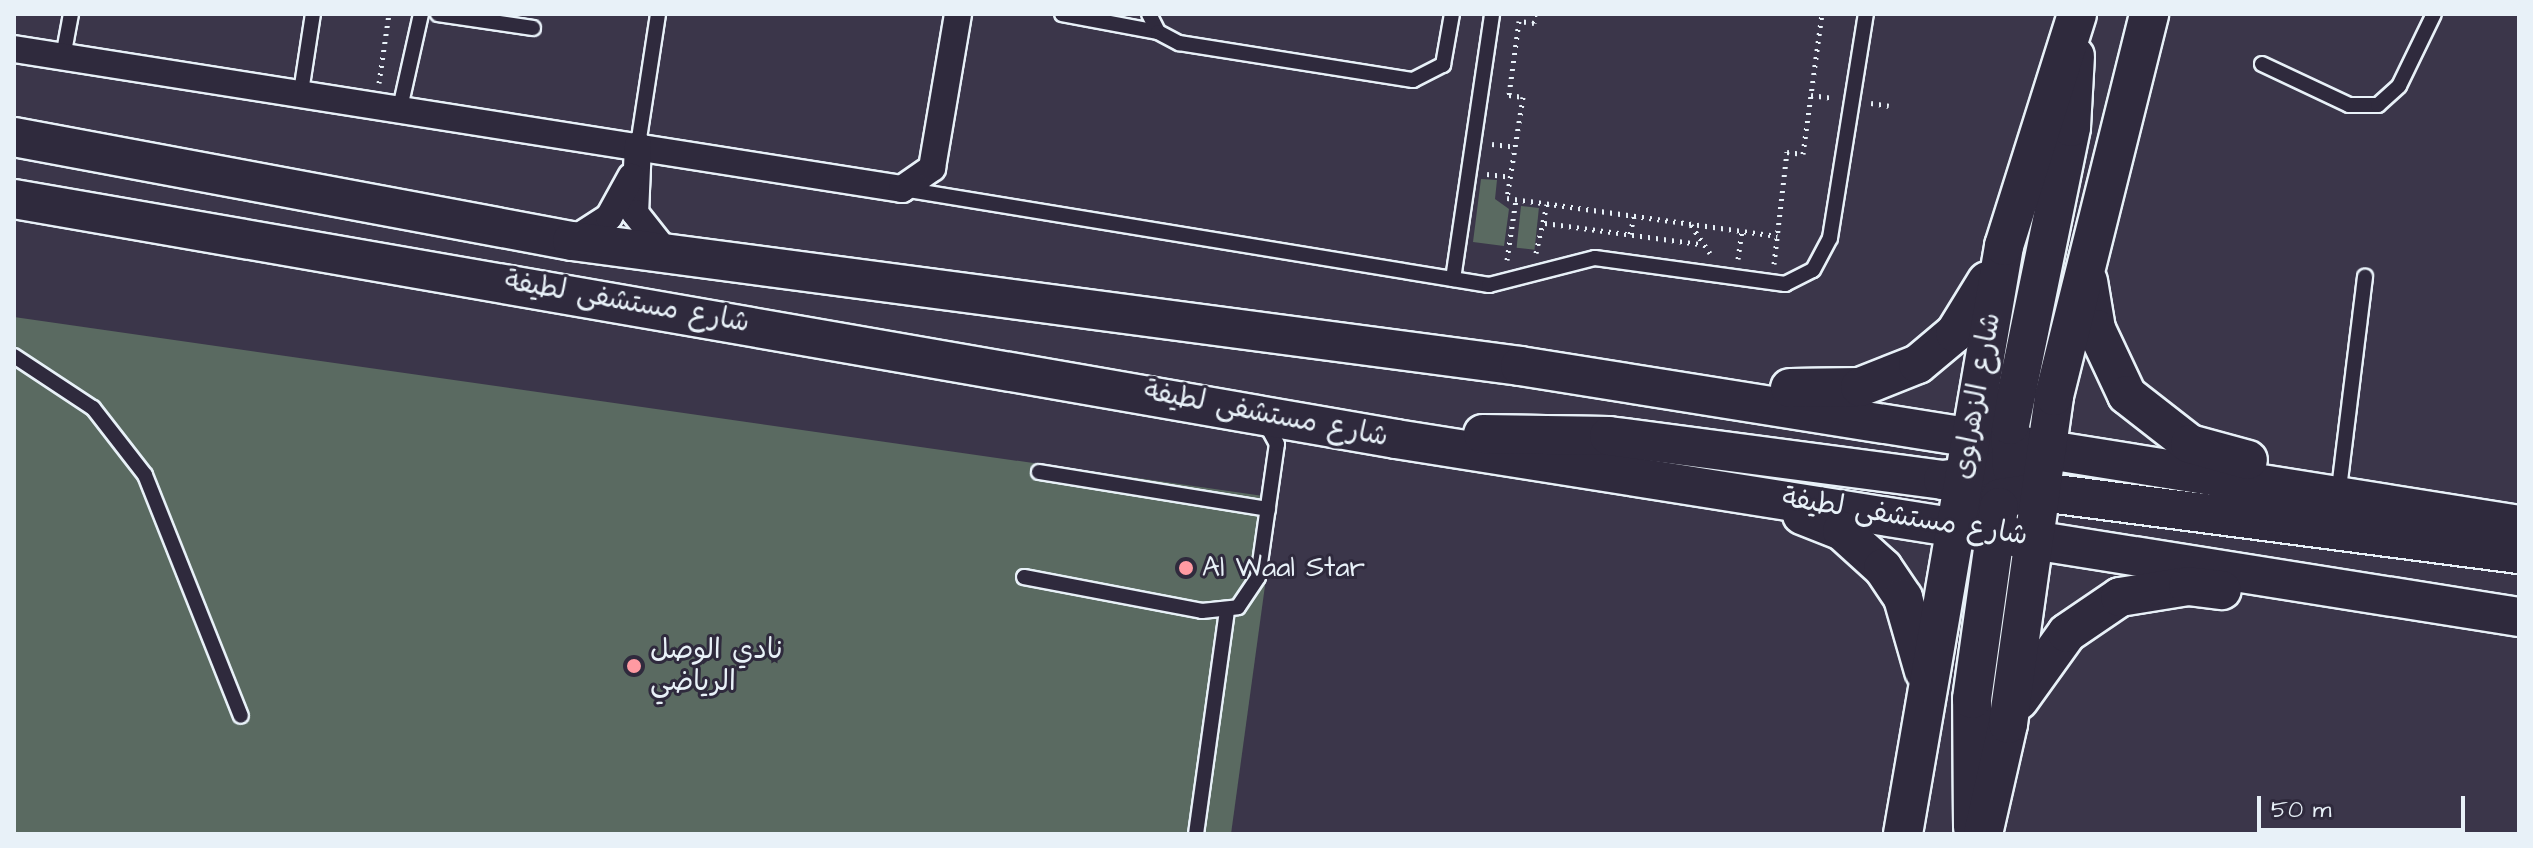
<!DOCTYPE html>
<meta charset="utf-8">
<style>
body{margin:0}
#map{position:relative;width:2533px;height:848px;overflow:hidden;background:#3b364a;font-family:"Architects Daughter","Playpen Sans Arabic",sans-serif}
div>[style]{position:absolute}
.green>*{inset:0;background:#5a6a61;transform-origin:0 0}
.path>*{height:5px;margin-top:-2.5px;transform-origin:0;background:repeating-linear-gradient(90deg,#e8f1f8 0 2px,transparent 0 8px)}
.roads{filter:drop-shadow(2px 0 #e8f1f8) drop-shadow(-2px 0 #e8f1f8) drop-shadow(0 2px #e8f1f8) drop-shadow(0 -2px #e8f1f8)}
.service>*{height:14px;margin:-7px;padding:0 7px;transform-origin:7px;border-radius:7px;background:#2f2a3d}
.minor>*{height:26px;margin:-13px;padding:0 13px;transform-origin:13px;border-radius:13px;background:#2f2a3d}
.secondary>*{height:38px;margin:-19px;padding:0 19px;transform-origin:19px;border-radius:19px;background:#2f2a3d}
.dots>*{width:22px;height:22px;translate:-50% -50%;box-sizing:border-box;border:4px solid #2f2a3d;border-radius:50%}
span{translate:-50% -50%;white-space:nowrap;text-align:center;line-height:1.15;-webkit-text-stroke:6px #2f2a3d;paint-order:stroke}
.street-label{font-size:28px;color:#e8f1f8}
.poi-label{font-size:28px;color:#e8f1f8}
.left{translate:0 -50%;text-align:left}
.frame{position:absolute;inset:0;border:16px solid #e8f1f8;pointer-events:none}
.scale{position:absolute;left:2257px;top:796px;width:208px;height:36px;box-sizing:border-box;border:4px solid #e8f1f8;border-top:0;padding-left:10px;font-size:24px;line-height:28px;white-space:nowrap;color:#e8f1f8;-webkit-text-stroke:6px #2f2a3d;paint-order:stroke}
</style>
<div id="map">
<div class="green">
<i style="clip-path:polygon(1481px 179px,1497px 180px,1495px 199px,1509px 209px,1504px 246px,1473px 242px)"></i>
<i style="left:1521px;top:206px;width:18px;height:42px;rotate:6deg"></i>
<i style="clip-path:polygon(14px 317px,1277px 498px,1231px 834px,14px 834px)"></i>
</div>
<div class="path">
<i style="left:1535px;top:14px;width:9px;rotate:96deg"></i>
<i style="left:1534px;top:23px;width:15px;rotate:-172deg"></i>
<i style="left:1519px;top:21px;width:75px;rotate:97.7deg"></i>
<i style="left:1509px;top:95px;width:14px;rotate:8deg"></i>
<i style="left:1523px;top:97px;width:102px;rotate:99deg"></i>
<i style="left:1507px;top:198px;width:273px;rotate:8deg"></i>
<i style="left:379px;top:83px;width:70px;rotate:-81.8deg"></i>
<i style="left:1811px;top:95px;width:22px;rotate:8deg"></i>
<i style="left:1871px;top:103px;width:18px;rotate:9deg"></i>
<i style="left:1492px;top:144px;width:23px;rotate:7deg"></i>
<i style="left:1487px;top:174px;width:23px;rotate:7deg"></i>
<i style="left:1545px;top:223px;width:156px;rotate:7.7deg"></i>
<i style="left:1691px;top:225px;width:34px;rotate:56deg"></i>
<i style="left:1630px;top:234px;width:18px;rotate:-77deg"></i>
<i style="left:1536px;top:253px;width:50px;rotate:-77.3deg"></i>
<i style="left:1738px;top:259px;width:27px;rotate:-82deg"></i>
<i style="left:1507px;top:260px;width:61px;rotate:-81.5deg"></i>
<i style="left:1774px;top:264px;width:113px;rotate:-83.4deg"></i>
<i style="left:1787px;top:152px;width:16px;rotate:7deg"></i>
<i style="left:1803px;top:154px;width:141px;rotate:-82.3deg"></i>
</div>
<div class="roads">
<div class="service">
<i style="left:438px;top:14px;width:96px;rotate:8.4deg"></i>
<i style="left:1062px;top:14px;width:98px;rotate:10.6deg"></i>
<i style="left:1149px;top:14px;width:20px;rotate:63deg"></i>
<i style="left:1158px;top:32px;width:24px;rotate:28deg"></i>
<i style="left:1179px;top:43px;width:237px;rotate:9deg"></i>
<i style="left:1413px;top:80px;width:34px;rotate:-27deg"></i>
<i style="left:1443px;top:65px;width:52px;rotate:-80deg"></i>
<i style="left:63px;top:57px;width:44px;rotate:-79.5deg"></i>
<i style="left:2262px;top:64px;width:96px;rotate:25.2deg"></i>
<i style="left:2349px;top:105px;width:29px"></i>
<i style="left:2378px;top:105px;width:28px;rotate:-42deg"></i>
<i style="left:2399px;top:86px;width:80px;rotate:-64.1deg"></i>
<i style="left:301px;top:92px;width:79px;rotate:-81.3deg"></i>
<i style="left:400px;top:108px;width:96px;rotate:-77.4deg"></i>
<i style="left:638px;top:145px;width:133px;rotate:-81.3deg"></i>
<i style="left:903px;top:189px;width:594px;rotate:9.3deg"></i>
<i style="left:1489px;top:285px;width:109px;rotate:-14.3deg"></i>
<i style="left:1595px;top:258px;width:192px;rotate:7.8deg"></i>
<i style="left:1785px;top:284px;width:31px;rotate:-27deg"></i>
<i style="left:1813px;top:270px;width:36px;rotate:-62deg"></i>
<i style="left:1830px;top:238px;width:227px;rotate:-80.9deg"></i>
<i style="left:1453px;top:279px;width:268px;rotate:-81.6deg"></i>
<i style="left:14px;top:356px;width:95px;rotate:33.4deg"></i>
<i style="left:93px;top:408px;width:85px;rotate:52.2deg"></i>
<i style="left:145px;top:475px;width:259px;rotate:68.3deg"></i>
<i style="left:1039px;top:472px;width:232px;rotate:9.2deg"></i>
<i style="left:2338px;top:497px;width:222px;rotate:-83deg"></i>
<i style="left:1024px;top:577px;width:181px;rotate:10.8deg"></i>
<i style="left:1202px;top:611px;width:36px;rotate:-6deg"></i>
<i style="left:1238px;top:607px;width:36px;rotate:-56deg"></i>
<i style="left:1258px;top:577px;width:134px;rotate:-81.9deg"></i>
<i style="left:1277px;top:444px;width:25px;rotate:-119deg"></i>
<i style="left:1196px;top:834px;width:224px;rotate:-82.1deg"></i>
</div>
<div class="minor">
<i style="left:14px;top:49px;width:899px;rotate:8.96deg"></i>
<i style="left:902px;top:189px;width:37px;rotate:-35deg"></i>
<i style="left:932px;top:168px;width:156px;rotate:-80.4deg"></i>
<i style="left:638px;top:145px;width:68px;rotate:92.5deg"></i>
<i style="left:635px;top:213px;width:53px;rotate:51.8deg"></i>
<i style="left:572px;top:241px;width:44px;rotate:-33deg"></i>
<i style="left:609px;top:217px;width:46px;rotate:-61.2deg"></i>
</div>
<div class="secondary">
<i style="left:14px;top:137px;width:568px;rotate:10.56deg"></i>
<i style="left:572px;top:241px;width:956px;rotate:7.51deg"></i>
<i style="left:1520px;top:366px;width:1012px;rotate:9.04deg"></i>
<i style="left:14px;top:199px;width:1403px;rotate:9.85deg"></i>
<i style="left:1396px;top:439px;width:1137px;rotate:9.01deg"></i>
<i style="left:2088px;top:281px;width:49px;rotate:80.5deg"></i>
<i style="left:2096px;top:329px;width:73px;rotate:64.8deg"></i>
<i style="left:2127px;top:395px;width:80px;rotate:37.9deg"></i>
<i style="left:2190px;top:444px;width:60px;rotate:15.4deg"></i>
<i style="left:1790px;top:388px;width:70px;rotate:-0.8deg"></i>
<i style="left:1860px;top:387px;width:62px;rotate:-21.6deg"></i>
<i style="left:1918px;top:364px;width:48px;rotate:-40deg"></i>
<i style="left:1955px;top:333px;width:61px;rotate:-58.4deg"></i>
<i style="left:1483px;top:434px;width:126px;rotate:0.9deg"></i>
<i style="left:1609px;top:436px;width:337px;rotate:7.5deg"></i>
<i style="left:1943px;top:480px;width:50px;rotate:-8deg"></i>
<i style="left:1993px;top:473px;width:60px;rotate:-24.8deg"></i>
<i style="left:2012px;top:468px;width:43px;rotate:-92.7deg"></i>
<i style="left:2010px;top:425px;width:304px;rotate:-78.4deg"></i>
<i style="left:2071px;top:127px;width:71px;rotate:-86.8deg"></i>
<i style="left:1802px;top:515px;width:43px;rotate:21.8deg"></i>
<i style="left:1842px;top:531px;width:55px;rotate:42.1deg"></i>
<i style="left:1883px;top:568px;width:36px;rotate:56deg"></i>
<i style="left:1903px;top:598px;width:76px;rotate:74deg"></i>
<i style="left:1955px;top:525px;width:52px;rotate:-31deg"></i>
<i style="left:2000px;top:498px;width:41px;rotate:-8.3deg"></i>
<i style="left:2041px;top:492px;width:482px;rotate:7.4deg"></i>
<i style="left:2019px;top:700px;width:82px;rotate:-54.4deg"></i>
<i style="left:2067px;top:633px;width:64px;rotate:-34.2deg"></i>
<i style="left:2120px;top:597px;width:69px;rotate:-9.2deg"></i>
<i style="left:2188px;top:586px;width:34px;rotate:7deg"></i>
<i style="left:1973px;top:827px;width:128px;rotate:-90.4deg"></i>
<i style="left:1972px;top:699px;width:194px;rotate:-82deg"></i>
<i style="left:1903px;top:834px;width:597px;rotate:-80.25deg"></i>
<i style="left:2004px;top:246px;width:243px;rotate:-72.5deg"></i>
<i style="left:1983px;top:834px;width:113px;rotate:-77.2deg"></i>
<i style="left:2008px;top:724px;width:331px;rotate:-82deg"></i>
<i style="left:2054px;top:396px;width:394px;rotate:-76deg"></i>
</div>
</div>
<div class="dots">
<i style="left:1186px;top:568px;background:#ff9aa2"></i>
<i style="left:634px;top:666px;background:#ff9aa2"></i>
</div>
<div class="street-label">
<span style="left:627px;top:302px;rotate:10deg">شارع مستشفى لطيفة</span>
<span style="left:1977px;top:396px;rotate:-80deg">شارع الزهراوى</span>
<span style="left:1266px;top:414px;rotate:11deg">شارع مستشفى لطيفة</span>
<span style="left:1905px;top:517px;rotate:9deg">شارع مستشفى لطيفة</span>
</div>
<div class="poi-label">
<span class="left" style="left:1202px;top:568px">Al Waal Star</span>
<span class="left" style="left:650px;top:666px">نادي الوصل<br>الرياضي</span>
</div>
<div class="frame"></div>
<div class="scale">50 m</div>
</div>
